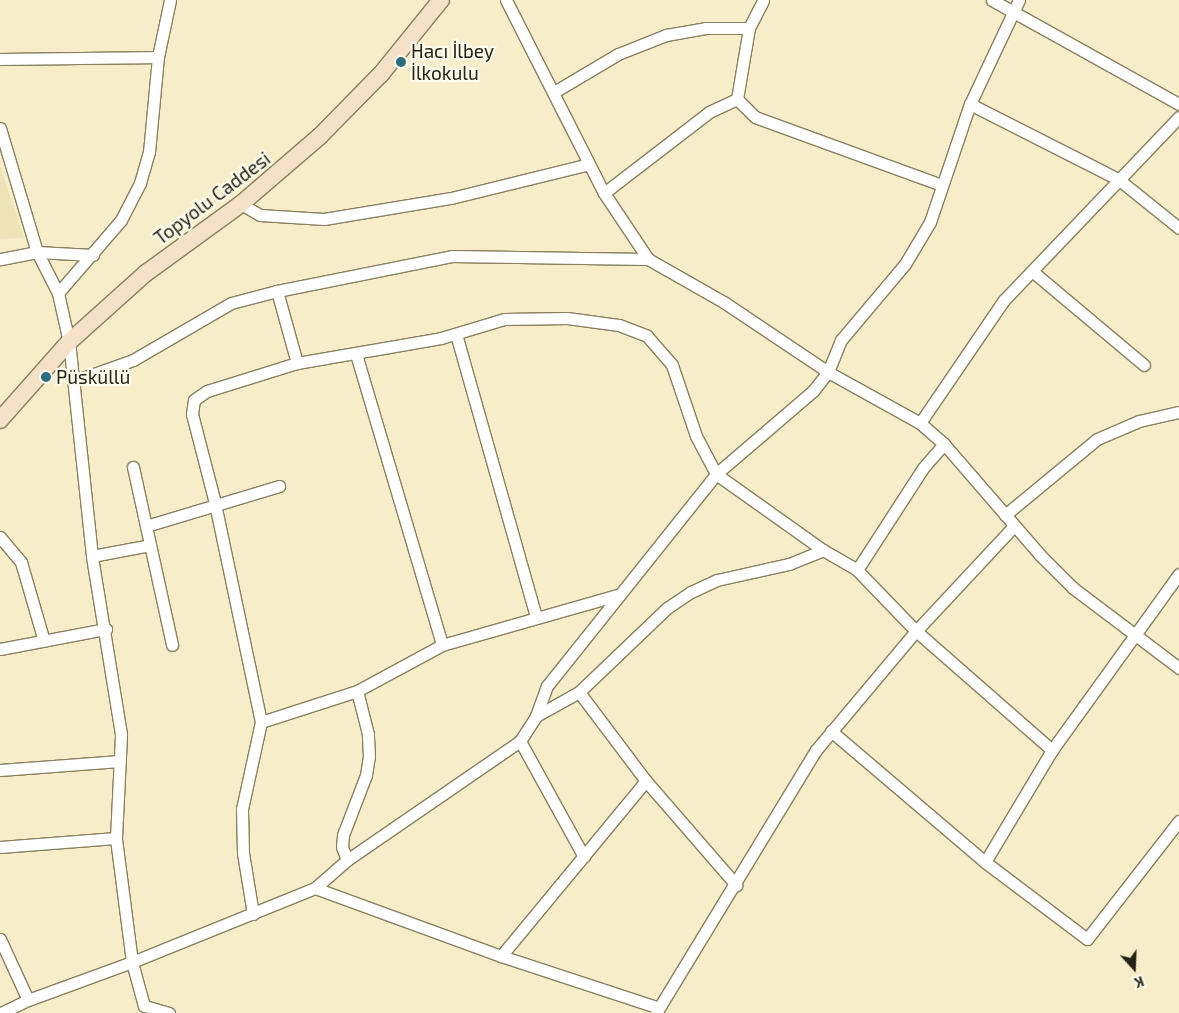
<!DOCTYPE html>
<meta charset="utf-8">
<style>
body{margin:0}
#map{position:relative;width:1179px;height:1013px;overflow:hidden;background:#f7eec9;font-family:"Exo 2",sans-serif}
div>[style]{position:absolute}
.built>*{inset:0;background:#eee3b7}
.roads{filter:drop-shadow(1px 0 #88805f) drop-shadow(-1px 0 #88805f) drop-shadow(0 1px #88805f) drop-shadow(0 -1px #88805f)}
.street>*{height:11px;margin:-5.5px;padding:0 5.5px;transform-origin:5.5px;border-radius:5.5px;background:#fff}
.secondary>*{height:16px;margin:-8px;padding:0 8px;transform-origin:8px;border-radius:8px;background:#f4e1c8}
.dots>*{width:14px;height:14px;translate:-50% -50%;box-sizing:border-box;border:2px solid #fefbec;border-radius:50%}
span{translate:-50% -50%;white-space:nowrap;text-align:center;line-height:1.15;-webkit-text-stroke:4.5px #fefbec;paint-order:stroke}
.poi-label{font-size:19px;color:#262315}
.left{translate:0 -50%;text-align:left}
.street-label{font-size:19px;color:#262315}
.north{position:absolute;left:1109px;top:943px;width:50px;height:50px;-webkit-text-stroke:4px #fefbec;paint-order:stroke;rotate:160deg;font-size:14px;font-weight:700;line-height:20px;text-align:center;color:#262315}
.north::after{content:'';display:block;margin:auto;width:18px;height:22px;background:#262315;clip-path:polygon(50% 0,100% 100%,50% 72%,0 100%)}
</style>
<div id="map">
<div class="built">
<i style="clip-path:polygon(0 166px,24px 238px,0 239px)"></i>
</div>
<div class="roads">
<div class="street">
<i style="left:506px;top:0;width:216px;rotate:63.1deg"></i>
<i style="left:604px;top:193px;width:79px;rotate:56.3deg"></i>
<i style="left:992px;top:0;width:214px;rotate:29.1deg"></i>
<i style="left:0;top:59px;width:158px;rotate:-0.7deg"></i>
<i style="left:554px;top:92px;width:74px;rotate:-30.7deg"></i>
<i style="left:618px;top:54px;width:52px;rotate:-21.6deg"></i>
<i style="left:666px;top:35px;width:40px;rotate:-10deg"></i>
<i style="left:705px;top:28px;width:44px"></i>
<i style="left:737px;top:99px;width:25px;rotate:45deg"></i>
<i style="left:755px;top:117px;width:199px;rotate:20deg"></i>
<i style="left:970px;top:104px;width:166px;rotate:26.9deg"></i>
<i style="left:1118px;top:179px;width:78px;rotate:38.8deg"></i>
<i style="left:0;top:128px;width:129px;rotate:73.4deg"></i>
<i style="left:37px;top:252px;width:38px;rotate:169deg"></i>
<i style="left:604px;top:193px;width:133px;rotate:-37.6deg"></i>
<i style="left:709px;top:112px;width:31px;rotate:-25deg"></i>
<i style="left:737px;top:99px;width:72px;rotate:-80.4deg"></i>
<i style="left:749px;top:28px;width:31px;rotate:-63deg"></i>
<i style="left:241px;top:204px;width:22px;rotate:30deg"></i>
<i style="left:260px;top:215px;width:64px;rotate:3.6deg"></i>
<i style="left:324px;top:219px;width:129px;rotate:-9.4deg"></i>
<i style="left:451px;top:198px;width:142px;rotate:-13.8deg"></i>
<i style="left:1032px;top:271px;width:146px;rotate:40deg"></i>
<i style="left:277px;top:291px;width:75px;rotate:74.5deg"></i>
<i style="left:58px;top:293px;width:46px;rotate:-117.1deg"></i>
<i style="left:37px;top:252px;width:56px;rotate:3.1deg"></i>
<i style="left:456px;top:334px;width:293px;rotate:74.2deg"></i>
<i style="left:356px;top:354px;width:303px;rotate:73.5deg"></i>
<i style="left:74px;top:381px;width:63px;rotate:-19.6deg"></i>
<i style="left:133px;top:360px;width:113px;rotate:-30.2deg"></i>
<i style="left:231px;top:303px;width:48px;rotate:-14.6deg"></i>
<i style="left:277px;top:291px;width:178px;rotate:-11.3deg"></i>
<i style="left:452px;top:256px;width:196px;rotate:0.9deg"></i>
<i style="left:648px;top:259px;width:89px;rotate:29.7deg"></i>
<i style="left:725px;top:303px;width:124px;rotate:33.8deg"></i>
<i style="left:828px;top:372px;width:105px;rotate:29deg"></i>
<i style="left:920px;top:423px;width:32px;rotate:41deg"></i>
<i style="left:944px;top:444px;width:147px;rotate:49.1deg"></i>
<i style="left:1040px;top:555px;width:47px;rotate:45deg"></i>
<i style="left:1073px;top:588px;width:133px;rotate:37deg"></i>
<i style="left:920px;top:423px;width:149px;rotate:-55.7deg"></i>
<i style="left:1004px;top:300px;width:253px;rotate:-46.3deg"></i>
<i style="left:133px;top:467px;width:182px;rotate:77.6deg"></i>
<i style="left:1005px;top:515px;width:119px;rotate:-39.6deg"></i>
<i style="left:1097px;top:439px;width:46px;rotate:-23.2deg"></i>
<i style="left:1139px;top:421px;width:41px;rotate:-12.7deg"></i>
<i style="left:146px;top:526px;width:139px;rotate:-16.7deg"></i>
<i style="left:0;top:537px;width:33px;rotate:50deg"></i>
<i style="left:21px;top:562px;width:82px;rotate:73.8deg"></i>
<i style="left:92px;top:556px;width:59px;rotate:-10.7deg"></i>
<i style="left:857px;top:570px;width:121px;rotate:-57.1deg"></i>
<i style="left:923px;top:468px;width:32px;rotate:-49deg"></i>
<i style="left:0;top:649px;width:108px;rotate:-10.7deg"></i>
<i style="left:536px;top:716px;width:49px;rotate:-29.2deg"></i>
<i style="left:579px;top:692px;width:122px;rotate:-43.7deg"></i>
<i style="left:667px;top:608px;width:29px;rotate:-34deg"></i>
<i style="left:691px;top:592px;width:29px;rotate:-25deg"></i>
<i style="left:717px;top:580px;width:74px;rotate:-12.5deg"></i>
<i style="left:789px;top:564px;width:37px;rotate:-22deg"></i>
<i style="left:261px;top:722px;width:101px;rotate:-17.9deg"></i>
<i style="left:357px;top:691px;width:97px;rotate:-28.4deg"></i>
<i style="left:442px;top:645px;width:183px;rotate:-15.9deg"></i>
<i style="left:831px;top:731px;width:202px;rotate:40.4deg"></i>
<i style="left:985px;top:862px;width:131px;rotate:-59.1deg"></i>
<i style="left:1052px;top:750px;width:217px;rotate:-54.2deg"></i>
<i style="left:520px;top:741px;width:132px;rotate:61.1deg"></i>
<i style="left:0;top:770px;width:120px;rotate:-4.3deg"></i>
<i style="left:646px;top:781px;width:138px;rotate:49.1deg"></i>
<i style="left:0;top:847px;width:116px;rotate:-4.4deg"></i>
<i style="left:347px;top:860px;width:14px;rotate:-111deg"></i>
<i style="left:342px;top:847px;width:12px;rotate:-85deg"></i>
<i style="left:343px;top:835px;width:64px;rotate:-69deg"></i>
<i style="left:366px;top:775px;width:19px;rotate:-81deg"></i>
<i style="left:369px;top:756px;width:22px;rotate:-93deg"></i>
<i style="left:368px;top:734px;width:44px;rotate:-104.3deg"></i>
<i style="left:985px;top:862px;width:128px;rotate:37deg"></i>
<i style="left:1087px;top:939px;width:150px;rotate:-52.1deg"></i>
<i style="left:315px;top:888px;width:198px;rotate:20.1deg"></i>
<i style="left:501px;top:956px;width:166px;rotate:18.2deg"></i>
<i style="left:253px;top:914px;width:62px;rotate:-99.3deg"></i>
<i style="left:243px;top:853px;width:44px;rotate:-91.3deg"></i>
<i style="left:242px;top:809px;width:89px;rotate:-77.7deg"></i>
<i style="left:261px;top:722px;width:224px;rotate:-101.9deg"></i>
<i style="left:215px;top:503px;width:92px;rotate:-104.5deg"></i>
<i style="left:192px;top:414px;width:14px;rotate:-82deg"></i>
<i style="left:194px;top:400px;width:16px;rotate:-35deg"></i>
<i style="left:207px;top:391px;width:94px;rotate:-17.3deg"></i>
<i style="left:297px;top:363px;width:146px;rotate:-9.8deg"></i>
<i style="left:441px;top:338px;width:66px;rotate:-16.8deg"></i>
<i style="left:504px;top:319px;width:63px;rotate:-0.9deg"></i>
<i style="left:567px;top:318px;width:52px;rotate:7.7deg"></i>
<i style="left:619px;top:325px;width:30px;rotate:21deg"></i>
<i style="left:647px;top:336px;width:38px;rotate:49deg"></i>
<i style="left:672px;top:365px;width:75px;rotate:71.3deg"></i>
<i style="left:696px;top:436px;width:43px;rotate:62.2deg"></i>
<i style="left:716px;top:474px;width:131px;rotate:35.4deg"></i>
<i style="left:823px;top:550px;width:39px;rotate:30deg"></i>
<i style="left:857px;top:570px;width:85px;rotate:46deg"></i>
<i style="left:916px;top:631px;width:181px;rotate:41.2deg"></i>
<i style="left:0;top:939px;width:67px;rotate:65.3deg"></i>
<i style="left:28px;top:1000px;width:111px;rotate:-20.1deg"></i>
<i style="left:132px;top:962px;width:197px;rotate:-22deg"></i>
<i style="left:315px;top:888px;width:43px;rotate:-41.2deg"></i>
<i style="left:347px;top:860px;width:210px;rotate:-34.5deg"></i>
<i style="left:520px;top:741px;width:30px;rotate:-57deg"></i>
<i style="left:536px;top:716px;width:32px;rotate:-70deg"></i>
<i style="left:547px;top:686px;width:271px;rotate:-51.4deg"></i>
<i style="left:716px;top:474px;width:128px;rotate:-40.6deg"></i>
<i style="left:813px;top:391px;width:24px;rotate:-52deg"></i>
<i style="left:828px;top:372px;width:35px;rotate:-68deg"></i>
<i style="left:841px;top:340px;width:99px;rotate:-49.9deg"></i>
<i style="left:905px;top:264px;width:49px;rotate:-59.2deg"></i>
<i style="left:930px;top:222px;width:125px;rotate:-71.3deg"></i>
<i style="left:970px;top:104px;width:115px;rotate:-64.8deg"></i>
<i style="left:501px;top:956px;width:227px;rotate:-50.4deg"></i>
<i style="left:646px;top:781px;width:111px;rotate:-127deg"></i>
<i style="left:1px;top:1013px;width:30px;rotate:-26deg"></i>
<i style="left:169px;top:1013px;width:26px;rotate:-164deg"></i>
<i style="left:144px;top:1006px;width:46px;rotate:-105.3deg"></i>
<i style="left:132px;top:962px;width:125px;rotate:-97.4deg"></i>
<i style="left:116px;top:838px;width:104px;rotate:-87.2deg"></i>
<i style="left:121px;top:734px;width:180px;rotate:-99.3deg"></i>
<i style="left:92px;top:556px;width:215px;rotate:-96.1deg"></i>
<i style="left:69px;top:342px;width:50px;rotate:-102.7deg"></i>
<i style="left:58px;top:293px;width:96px;rotate:-49.2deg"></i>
<i style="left:121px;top:220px;width:42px;rotate:-62.8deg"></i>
<i style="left:140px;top:183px;width:32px;rotate:-74deg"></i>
<i style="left:149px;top:152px;width:95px;rotate:-84.6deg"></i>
<i style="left:158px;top:57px;width:58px;rotate:-78.1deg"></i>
<i style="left:656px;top:1013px;width:308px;rotate:-58.7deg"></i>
<i style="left:816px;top:750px;width:155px;rotate:-50deg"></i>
<i style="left:916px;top:631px;width:144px;rotate:-47deg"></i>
</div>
<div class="secondary">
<i style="left:0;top:420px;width:104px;rotate:-48.5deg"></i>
<i style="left:69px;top:342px;width:103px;rotate:-41.9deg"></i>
<i style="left:146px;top:273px;width:117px;rotate:-36deg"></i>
<i style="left:241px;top:204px;width:104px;rotate:-40.7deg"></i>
<i style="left:320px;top:136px;width:87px;rotate:-45.5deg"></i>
<i style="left:381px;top:74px;width:95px;rotate:-51deg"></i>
</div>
</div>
<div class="dots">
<i style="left:401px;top:62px;background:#296e7e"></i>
<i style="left:46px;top:377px;background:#296e7e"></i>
</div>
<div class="poi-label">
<span class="left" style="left:411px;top:62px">Hacı İlbey<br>İlkokulu</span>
<span class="left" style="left:56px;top:377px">Püsküllü</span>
</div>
<div class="street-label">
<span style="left:212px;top:198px;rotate:-37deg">Topyolu Caddesi</span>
</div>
<div class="north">K</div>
</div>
